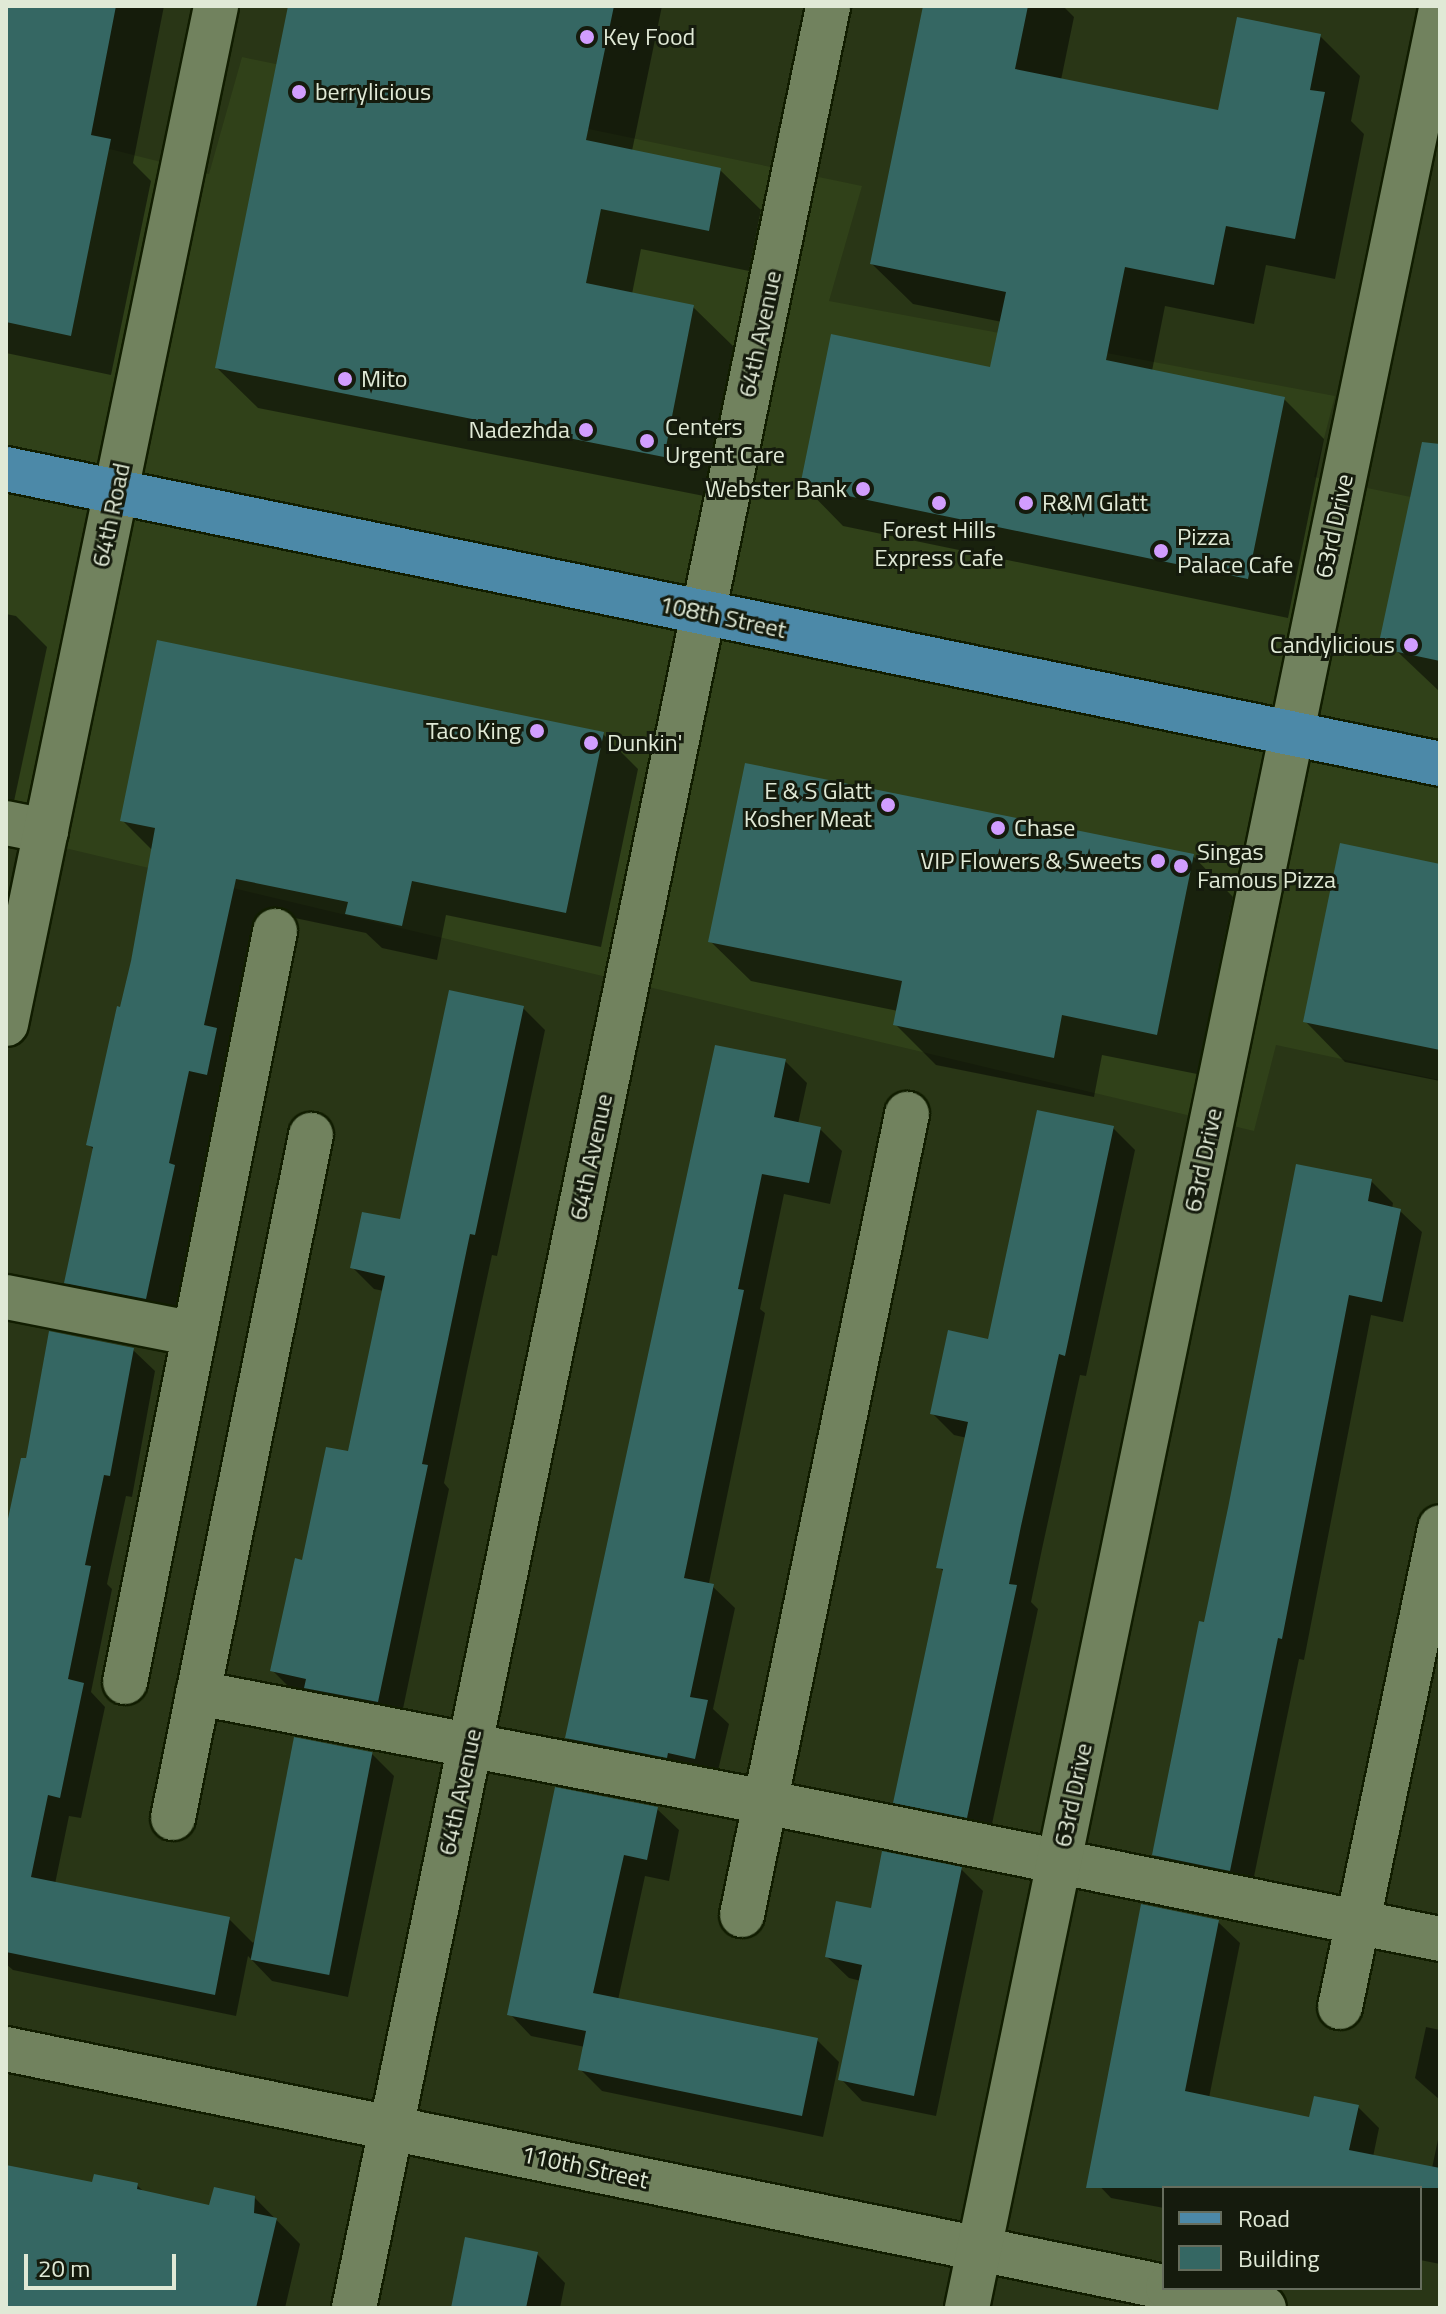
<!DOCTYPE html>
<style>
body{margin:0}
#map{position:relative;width:1446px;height:2314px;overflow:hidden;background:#293616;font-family:"Titillium Web",sans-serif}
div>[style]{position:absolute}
.built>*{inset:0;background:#304119}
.shadow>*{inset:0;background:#0007}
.building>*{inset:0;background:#356763;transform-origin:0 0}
.roads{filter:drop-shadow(2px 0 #111d00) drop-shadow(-2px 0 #111d00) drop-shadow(0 2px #111d00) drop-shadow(0 -2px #111d00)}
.minor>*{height:44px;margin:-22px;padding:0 22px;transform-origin:22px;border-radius:22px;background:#71825e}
.major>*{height:44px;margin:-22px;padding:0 22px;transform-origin:22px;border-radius:22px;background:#4c89a8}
.dots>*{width:22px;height:22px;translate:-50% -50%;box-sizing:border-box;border:4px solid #151b0d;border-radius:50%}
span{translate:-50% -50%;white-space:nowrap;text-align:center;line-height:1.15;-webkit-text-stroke:6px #151b0d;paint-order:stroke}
.poi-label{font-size:24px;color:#e0e9d6}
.left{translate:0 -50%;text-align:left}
.right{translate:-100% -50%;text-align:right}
.street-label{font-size:24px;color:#e0e9d6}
.frame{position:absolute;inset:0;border:8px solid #e0e9d6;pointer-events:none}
.legend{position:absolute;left:1162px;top:2186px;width:260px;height:104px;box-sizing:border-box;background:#151b0d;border:2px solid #666d5d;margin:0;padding:10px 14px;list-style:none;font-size:24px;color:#e0e9d6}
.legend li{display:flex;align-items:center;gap:16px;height:40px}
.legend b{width:40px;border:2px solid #666d5d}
.scale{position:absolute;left:24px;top:2254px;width:152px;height:36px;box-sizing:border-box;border:4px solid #e0e9d6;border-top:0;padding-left:10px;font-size:24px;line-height:28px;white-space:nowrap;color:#e0e9d6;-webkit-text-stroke:6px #151b0d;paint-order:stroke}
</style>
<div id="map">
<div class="built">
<i style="clip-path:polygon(242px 57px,862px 186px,829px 301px,1335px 396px,1314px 477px,1440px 503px,1440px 1080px,1276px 1045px,1254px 1131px,6px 834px,6px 123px,209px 174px)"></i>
</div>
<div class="shadow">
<i style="clip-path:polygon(6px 6px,164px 6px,133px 163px,151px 181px,111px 375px,6px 353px)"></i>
<i style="clip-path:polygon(291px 6px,662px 6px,632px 151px,720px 170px,761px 210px,749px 271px,641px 249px,632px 294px,693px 307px,734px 347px,704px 496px,258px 408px,217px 368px)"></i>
<i style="clip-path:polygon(942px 6px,1063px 6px,1074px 17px,1061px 80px,1220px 113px,1320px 36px,1360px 76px,1351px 121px,1364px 134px,1335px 279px,1266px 265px,1254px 324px,1165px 306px,1152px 371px,1284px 399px,1324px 439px,1288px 618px,843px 526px,803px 485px,992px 369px,1002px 322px,913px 304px,872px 264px)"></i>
<i style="clip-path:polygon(1440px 519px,1440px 692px,1383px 638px)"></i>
<i style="clip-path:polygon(6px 614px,16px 616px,47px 647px,10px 820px,6px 819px)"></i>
<i style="clip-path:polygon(603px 734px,638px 769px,601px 947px,446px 915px,437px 960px,382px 948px,366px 933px,271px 913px,181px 1333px,101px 1317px,66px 1282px,94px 1150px,88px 1144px,122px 1010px,153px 851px,122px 820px)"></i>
<i style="clip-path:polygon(1193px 856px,1233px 897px,1197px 1074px,1102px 1055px,1094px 1097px,936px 1065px,896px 1025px,898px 1011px,751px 981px,710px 941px)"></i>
<i style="clip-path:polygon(1440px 866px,1440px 1081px,1345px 1062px,1305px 1021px)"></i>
<i style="clip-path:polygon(523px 1008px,545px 1030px,497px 1256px,492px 1255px,467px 1371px,444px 1483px,449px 1489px,400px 1723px,294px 1692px,272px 1670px,303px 1562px,349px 1454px,384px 1291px,374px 1289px,352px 1267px,401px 1221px)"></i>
<i style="clip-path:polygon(785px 1061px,807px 1083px,798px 1124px,820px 1129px,842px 1151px,830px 1204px,784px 1194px,760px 1309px,765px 1313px,709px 1583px,735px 1608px,713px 1709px,729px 1724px,716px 1779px,589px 1759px,567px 1737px)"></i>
<i style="clip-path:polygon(1113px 1128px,1135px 1150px,1086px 1376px,1080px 1375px,1042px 1549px,1031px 1602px,1038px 1609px,989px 1838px,917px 1824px,895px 1802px,945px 1573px,939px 1567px,967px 1438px,954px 1435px,932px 1413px,989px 1341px)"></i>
<i style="clip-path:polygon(1371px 1181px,1393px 1203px,1392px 1209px,1400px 1211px,1422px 1232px,1403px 1322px,1371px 1315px,1304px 1660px,1299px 1659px,1251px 1891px,1176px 1876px,1154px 1854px,1205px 1625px)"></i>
<i style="clip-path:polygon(133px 1350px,155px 1371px,132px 1497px,126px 1496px,107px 1584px,112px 1589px,91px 1692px,105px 1707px,81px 1818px,69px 1816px,55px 1884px,229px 1919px,253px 1943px,372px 1754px,394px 1776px,348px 1997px,272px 1981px,248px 1956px,236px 2016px,13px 1970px,6px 1964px,6px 1539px,27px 1460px)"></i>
<i style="clip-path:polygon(657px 1809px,679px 1830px,669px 1881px,645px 1876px,618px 2000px,817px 2040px,839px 2062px,823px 2137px,602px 2091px,580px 2069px,585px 2047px,531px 2036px,510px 2014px)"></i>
<i style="clip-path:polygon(961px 1869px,983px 1891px,936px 2116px,862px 2101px,841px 2079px,861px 1981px,849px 1978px,827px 1957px)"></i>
<i style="clip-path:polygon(1218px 1922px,1240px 1943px,1209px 2098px,1311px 2120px,1358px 2107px,1379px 2128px,1373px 2157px,1432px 2168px,1440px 2130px,1440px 2264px,1420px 2260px,1420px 2188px,1164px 2188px,1164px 2208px,1111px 2198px,1090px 2176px)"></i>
<i style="clip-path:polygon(1426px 2027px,1440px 2030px,1440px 2100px,1415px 2078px)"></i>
<i style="clip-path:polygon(6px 2169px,94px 2185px,137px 2185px,144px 2192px,211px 2208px,254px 2197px,300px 2244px,285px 2308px,6px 2308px)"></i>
<i style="clip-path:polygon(537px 2254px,565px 2283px,560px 2308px,453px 2308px)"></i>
</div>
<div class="building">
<i style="clip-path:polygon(6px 6px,116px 6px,91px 135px,111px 139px,71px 336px,6px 322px)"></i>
<i style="clip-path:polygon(288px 6px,614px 6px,586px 140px,721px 168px,709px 231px,601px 209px,586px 283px,694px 305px,664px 457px,215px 368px)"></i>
<i style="clip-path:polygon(923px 6px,1028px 6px,1015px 69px,1218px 110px,1237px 17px,1321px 34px,1310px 90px,1325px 92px,1295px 239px,1226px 226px,1214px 285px,1125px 267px,1106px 360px,1285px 397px,1248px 579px,800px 486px,831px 334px,990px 367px,1006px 292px,870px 264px)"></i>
<i style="clip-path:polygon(1422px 442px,1440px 444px,1440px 661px,1393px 651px,1380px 638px)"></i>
<i style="clip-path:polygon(157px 640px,604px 732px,566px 913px,412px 881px,402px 926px,345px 914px,348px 902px,236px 879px,204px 1025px,217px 1028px,207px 1075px,189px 1071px,169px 1163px,175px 1165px,146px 1299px,64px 1283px,93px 1147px,86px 1145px,117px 1006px,120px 1007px,131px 961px,155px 828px,120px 821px)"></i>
<i style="clip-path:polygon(745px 763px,1194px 854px,1157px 1035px,1062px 1015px,1054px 1058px,893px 1025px,902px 981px,708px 942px)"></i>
<i style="clip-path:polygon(1340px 843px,1440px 864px,1440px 1050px,1303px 1022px)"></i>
<i style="clip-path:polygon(449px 990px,524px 1006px,475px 1235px,470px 1234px,422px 1464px,428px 1465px,378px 1702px,304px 1688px,306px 1679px,270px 1671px,295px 1558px,302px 1560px,326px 1447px,348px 1451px,385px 1276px,350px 1268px,362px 1212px,400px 1219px)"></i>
<i style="clip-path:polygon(715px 1045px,786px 1059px,774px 1117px,821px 1127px,809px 1183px,762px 1174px,738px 1289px,744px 1290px,684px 1578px,714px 1584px,690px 1697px,708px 1700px,695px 1759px,668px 1753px,667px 1758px,565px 1738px)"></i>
<i style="clip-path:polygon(1037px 1110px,1114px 1126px,1065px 1356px,1059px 1354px,1021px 1526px,1009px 1584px,1017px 1585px,967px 1818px,893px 1803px,943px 1569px,936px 1568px,968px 1422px,930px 1414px,948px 1330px,988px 1339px)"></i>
<i style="clip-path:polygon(1296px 1164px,1372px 1179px,1368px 1201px,1401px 1209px,1382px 1302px,1349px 1295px,1282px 1639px,1278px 1638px,1230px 1871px,1152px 1855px,1199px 1621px,1204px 1622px,1228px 1508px)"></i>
<i style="clip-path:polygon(49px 1331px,134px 1348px,110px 1476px,104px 1475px,85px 1565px,91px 1566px,68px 1679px,84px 1683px,60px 1798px,48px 1795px,31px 1877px,230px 1917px,215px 1995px,6px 1952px,6px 1528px,21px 1458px,26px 1458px)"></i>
<i style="left:294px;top:1737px;width:80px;height:227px;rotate:11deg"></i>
<i style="clip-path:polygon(555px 1787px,658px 1807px,647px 1860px,624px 1855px,593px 1993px,818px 2038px,802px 2116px,578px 2070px,586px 2031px,507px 2015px)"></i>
<i style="clip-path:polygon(882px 1851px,962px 1867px,914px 2096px,838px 2080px,862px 1965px,825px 1957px,836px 1901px,871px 1908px)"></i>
<i style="clip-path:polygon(1141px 1904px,1219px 1920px,1185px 2091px,1309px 2117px,1314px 2096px,1359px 2105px,1349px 2150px,1440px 2168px,1440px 2188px,1086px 2188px)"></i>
<i style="clip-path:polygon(6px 2165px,92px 2182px,94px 2174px,138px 2183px,137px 2189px,209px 2205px,214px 2187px,255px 2196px,254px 2213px,277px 2218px,256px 2308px,6px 2308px)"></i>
<i style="clip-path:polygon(465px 2237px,538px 2252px,526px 2308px,451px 2308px)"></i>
</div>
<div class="roads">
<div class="minor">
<i style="left:6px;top:823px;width:41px;rotate:11.3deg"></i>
<i style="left:6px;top:1024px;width:1039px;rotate:-78.34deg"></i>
<i style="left:6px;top:1297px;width:192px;rotate:11.1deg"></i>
<i style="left:125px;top:1682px;width:766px;rotate:-78.7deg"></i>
<i style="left:198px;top:1693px;width:577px;rotate:10.88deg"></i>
<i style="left:765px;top:1802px;width:689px;rotate:11.47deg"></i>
<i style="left:173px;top:1818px;width:697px;rotate:-78.58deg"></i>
<i style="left:742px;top:1915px;width:818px;rotate:-78.36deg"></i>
<i style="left:1340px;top:2007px;width:490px;rotate:-78.2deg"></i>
<i style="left:6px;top:2049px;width:1182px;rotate:11.61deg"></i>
<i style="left:1168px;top:2288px;width:98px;rotate:11.8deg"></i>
<i style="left:354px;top:2308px;width:2350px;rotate:-78.36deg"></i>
<i style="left:967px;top:2308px;width:2343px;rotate:-78.35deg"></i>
</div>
<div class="major">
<i style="left:6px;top:469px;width:1464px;rotate:11.62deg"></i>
</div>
</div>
<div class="dots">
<i style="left:587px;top:37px;background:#d19dfe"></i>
<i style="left:299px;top:92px;background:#d19dfe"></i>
<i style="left:345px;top:379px;background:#d19dfe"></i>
<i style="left:586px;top:430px;background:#d19dfe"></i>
<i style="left:647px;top:441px;background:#d19dfe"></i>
<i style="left:863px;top:489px;background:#d19dfe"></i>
<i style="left:939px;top:503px;background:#d19dfe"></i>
<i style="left:1026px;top:503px;background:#d19dfe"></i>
<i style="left:1161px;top:551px;background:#d19dfe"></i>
<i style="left:1411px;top:645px;background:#d19dfe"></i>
<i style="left:537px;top:731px;background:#d19dfe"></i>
<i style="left:591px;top:743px;background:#d19dfe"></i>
<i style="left:888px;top:805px;background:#d19dfe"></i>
<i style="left:998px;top:828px;background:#d19dfe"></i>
<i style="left:1158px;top:861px;background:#d19dfe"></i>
<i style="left:1181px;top:866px;background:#d19dfe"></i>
</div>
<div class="poi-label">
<span class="left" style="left:603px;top:37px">Key Food</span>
<span class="left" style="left:315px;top:92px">berrylicious</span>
<span class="left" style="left:361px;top:379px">Mito</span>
<span class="left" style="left:665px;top:441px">Centers<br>Urgent Care</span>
<span class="right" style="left:570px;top:430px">Nadezhda</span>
<span class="right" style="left:847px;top:489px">Webster Bank</span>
<span class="left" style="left:1042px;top:503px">R&amp;M Glatt</span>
<span style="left:939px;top:544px">Forest Hills<br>Express Cafe</span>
<span class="left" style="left:1177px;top:551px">Pizza<br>Palace Cafe</span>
<span class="right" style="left:1395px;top:645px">Candylicious</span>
<span class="right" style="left:521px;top:731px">Taco King</span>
<span class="left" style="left:607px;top:743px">Dunkin'</span>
<span class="right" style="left:872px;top:805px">E &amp; S Glatt<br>Kosher Meat</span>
<span class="left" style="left:1014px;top:828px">Chase</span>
<span class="left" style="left:1197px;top:866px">Singas<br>Famous Pizza</span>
<span class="right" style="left:1142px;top:861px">VIP Flowers &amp; Sweets</span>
</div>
<div class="street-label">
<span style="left:760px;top:334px;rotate:-78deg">64th Avenue</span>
<span style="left:111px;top:515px;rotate:-78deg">64th Road</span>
<span style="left:1334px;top:526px;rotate:-78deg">63rd Drive</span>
<span style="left:723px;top:617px;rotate:12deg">108th Street</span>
<span style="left:591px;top:1157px;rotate:-78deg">64th Avenue</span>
<span style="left:1203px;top:1160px;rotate:-78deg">63rd Drive</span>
<span style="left:460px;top:1792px;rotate:-78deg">64th Avenue</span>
<span style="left:1073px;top:1795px;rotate:-78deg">63rd Drive</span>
<span style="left:585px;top:2167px;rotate:12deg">110th Street</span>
</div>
<div class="frame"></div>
<ul class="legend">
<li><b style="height:10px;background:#4c89a8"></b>Road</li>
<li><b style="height:22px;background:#356763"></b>Building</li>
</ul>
<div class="scale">20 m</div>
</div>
